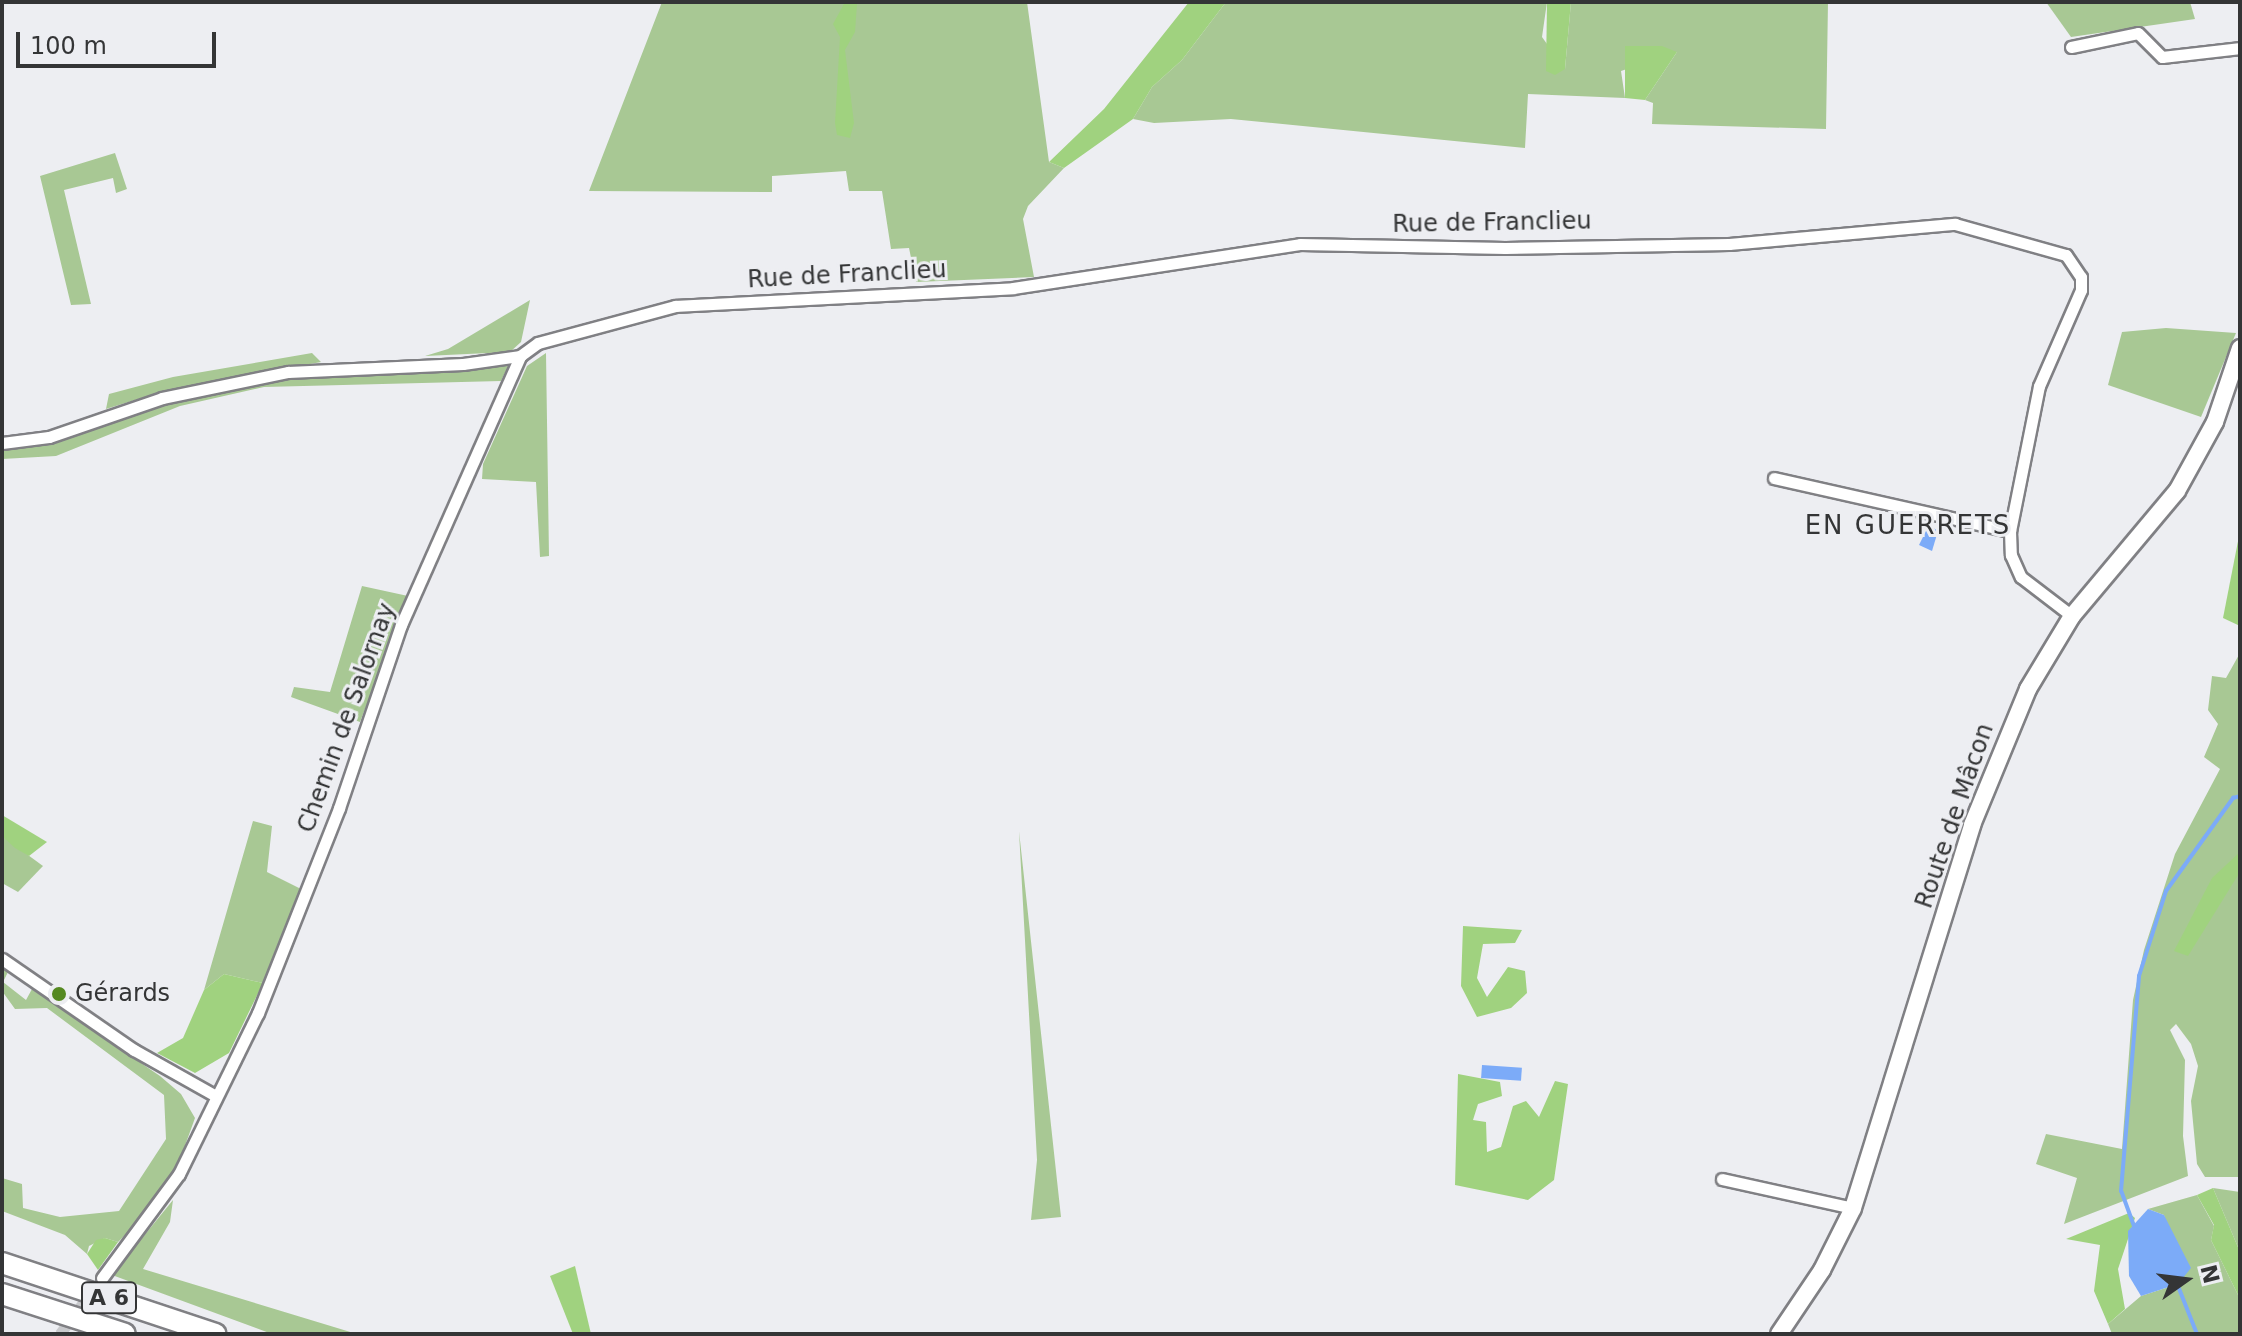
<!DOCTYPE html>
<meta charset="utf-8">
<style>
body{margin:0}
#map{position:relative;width:2242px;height:1336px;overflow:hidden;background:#edeef2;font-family:"DejaVu Sans",sans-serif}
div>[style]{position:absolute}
.green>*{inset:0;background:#a8c894}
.forest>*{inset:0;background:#a0d27f}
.water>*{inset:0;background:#7cabf8;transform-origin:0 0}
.stream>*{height:4px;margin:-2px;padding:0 2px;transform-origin:2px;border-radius:2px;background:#7cabf8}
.street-tunnel>*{height:11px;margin-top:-5.5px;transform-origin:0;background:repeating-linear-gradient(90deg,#c8c9cc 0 11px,transparent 0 16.5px)}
.roads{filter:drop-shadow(2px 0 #808084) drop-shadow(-2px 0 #808084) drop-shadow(0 2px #808084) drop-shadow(0 -2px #808084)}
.street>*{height:11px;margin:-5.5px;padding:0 5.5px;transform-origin:5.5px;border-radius:5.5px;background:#fff}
.secondary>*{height:16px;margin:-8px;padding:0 8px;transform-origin:8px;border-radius:8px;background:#fff}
.highway>*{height:20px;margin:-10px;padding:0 10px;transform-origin:10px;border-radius:10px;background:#fff}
.dots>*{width:22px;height:22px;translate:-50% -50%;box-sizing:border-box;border:4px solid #edeef2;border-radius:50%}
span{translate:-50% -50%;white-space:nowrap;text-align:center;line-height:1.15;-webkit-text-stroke:6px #edeef2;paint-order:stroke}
.shield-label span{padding:2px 6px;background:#edeef2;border:2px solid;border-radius:6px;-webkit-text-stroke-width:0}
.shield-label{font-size:22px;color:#343536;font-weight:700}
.street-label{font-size:24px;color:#343536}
.poi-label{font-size:24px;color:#343536}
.left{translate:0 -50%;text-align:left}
.neighbourhood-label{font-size:26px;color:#343536;letter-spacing:2px}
.frame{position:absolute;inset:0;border:4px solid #343536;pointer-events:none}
.north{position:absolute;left:2146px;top:1240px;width:80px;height:80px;-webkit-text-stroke:6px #edeef2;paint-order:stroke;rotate:76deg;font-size:22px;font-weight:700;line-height:32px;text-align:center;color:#343536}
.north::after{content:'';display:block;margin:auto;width:28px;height:36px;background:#343536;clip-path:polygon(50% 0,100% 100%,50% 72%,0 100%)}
.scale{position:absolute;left:16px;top:32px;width:200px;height:36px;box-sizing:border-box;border:4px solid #343536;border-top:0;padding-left:10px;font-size:24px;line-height:28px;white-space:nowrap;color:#343536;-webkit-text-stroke:6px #edeef2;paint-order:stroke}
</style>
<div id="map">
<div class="green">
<i style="clip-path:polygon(662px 2px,1027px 2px,1049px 162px,1064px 168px,1028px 206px,1023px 219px,1034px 277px,916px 282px,909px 248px,891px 249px,882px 191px,849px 191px,846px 171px,772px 176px,772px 192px,589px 191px)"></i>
<i style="clip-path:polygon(1226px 2px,1547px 2px,1542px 37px,1565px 69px,1571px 2px,1828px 2px,1826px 129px,1652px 124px,1653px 103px,1645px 100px,1677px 52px,1621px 71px,1625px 98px,1528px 94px,1525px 148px,1231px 119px,1154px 123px,1133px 119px,1152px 87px,1182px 60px)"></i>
<i style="clip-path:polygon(2046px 2px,2190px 2px,2195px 19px,2071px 37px)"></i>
<i style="clip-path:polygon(115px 153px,127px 189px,116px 193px,113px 178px,64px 190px,91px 304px,71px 305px,40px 176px)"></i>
<i style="clip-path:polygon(530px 300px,521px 342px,510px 352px,425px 356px,448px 349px)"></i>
<i style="clip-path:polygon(2166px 328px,2236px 333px,2201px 417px,2108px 385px,2122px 332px)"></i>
<i style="clip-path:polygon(312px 353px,321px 362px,164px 391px,106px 409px,109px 394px,173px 377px)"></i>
<i style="clip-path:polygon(546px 353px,549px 556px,540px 557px,536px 482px,482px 479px,483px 464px,527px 366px)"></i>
<i style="clip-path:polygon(510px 362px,501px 381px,264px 387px,180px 406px,56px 456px,2px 459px,2px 450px,50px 445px,165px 403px,263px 380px,467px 370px)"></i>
<i style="clip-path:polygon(362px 586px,408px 596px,360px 722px,291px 697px,294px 687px,330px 692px)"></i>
<i style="clip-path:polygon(2240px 653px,2240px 1177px,2205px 1177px,2197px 1164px,2191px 1101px,2198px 1066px,2191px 1044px,2176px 1024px,2170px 1030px,2185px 1060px,2183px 1136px,2188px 1176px,2064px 1224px,2077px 1178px,2036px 1164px,2046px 1134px,2122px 1149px,2133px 1000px,2144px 950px,2175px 854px,2220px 769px,2204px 757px,2218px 724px,2208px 710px,2212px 676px,2226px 678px)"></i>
<i style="clip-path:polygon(253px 821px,272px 826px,267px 872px,301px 889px,263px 983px,224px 974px,204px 990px)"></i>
<i style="clip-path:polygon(1019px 831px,1061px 1217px,1031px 1220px,1037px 1160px)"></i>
<i style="clip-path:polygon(2px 836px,43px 866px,18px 892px,2px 883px)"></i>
<i style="clip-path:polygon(2px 968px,8px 972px,3px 982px,26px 1000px,32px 989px,160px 1076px,181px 1094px,195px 1118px,178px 1165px,132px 1228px,118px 1242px,105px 1238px,89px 1246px,87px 1254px,65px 1235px,2px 1211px,2px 1178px,22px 1184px,23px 1208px,60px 1217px,119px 1211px,166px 1139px,164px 1095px,47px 1008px,15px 1009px,2px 991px)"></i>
<i style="clip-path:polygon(2213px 1188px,2240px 1192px,2240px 1252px)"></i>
<i style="clip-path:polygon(2197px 1195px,2214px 1226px,2211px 1240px,2240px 1299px,2240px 1334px,2112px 1334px,2108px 1324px,2141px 1296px,2178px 1284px,2164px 1215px,2148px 1209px)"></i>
<i style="clip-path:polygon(173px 1200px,170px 1222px,143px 1269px,357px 1334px,272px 1334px,112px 1275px)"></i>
</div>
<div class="forest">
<i style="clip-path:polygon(845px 2px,857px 4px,855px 32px,845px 50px,854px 123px,850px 138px,837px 135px,835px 123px,840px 37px,833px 24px)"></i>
<i style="clip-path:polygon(1189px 2px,1226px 2px,1182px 60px,1152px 87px,1133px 119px,1064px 168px,1049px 162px,1104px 109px)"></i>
<i style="clip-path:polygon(1547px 2px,1571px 2px,1565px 69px,1555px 75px,1546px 71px)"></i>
<i style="clip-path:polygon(1625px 46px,1662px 46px,1677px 52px,1645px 100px,1625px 98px)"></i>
<i style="clip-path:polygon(2240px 531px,2240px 626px,2223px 618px)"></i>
<i style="clip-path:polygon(2px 815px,47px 842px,29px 856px,15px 848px,2px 836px)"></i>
<i style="clip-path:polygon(2240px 852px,2240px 872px,2188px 956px,2174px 951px,2212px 878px)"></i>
<i style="clip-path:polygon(1463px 926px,1522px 930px,1515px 943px,1483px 944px,1477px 978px,1487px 997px,1508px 967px,1525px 971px,1527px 993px,1511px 1008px,1477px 1017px,1461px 986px)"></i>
<i style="clip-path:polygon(224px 974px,263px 983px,229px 1053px,195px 1073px,157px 1053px,183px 1038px,204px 990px)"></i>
<i style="clip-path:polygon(1458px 1074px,1500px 1082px,1502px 1096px,1478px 1104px,1473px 1120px,1486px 1122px,1487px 1152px,1501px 1147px,1513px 1106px,1526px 1101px,1539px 1117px,1555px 1081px,1568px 1084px,1554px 1180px,1528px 1200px,1455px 1185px)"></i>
<i style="clip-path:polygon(2213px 1188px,2240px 1252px,2240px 1299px,2211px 1240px,2214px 1225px,2197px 1195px)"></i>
<i style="clip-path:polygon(2129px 1213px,2135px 1218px,2118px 1269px,2125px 1309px,2108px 1324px,2094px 1291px,2100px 1245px,2066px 1239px)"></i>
<i style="clip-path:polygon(105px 1238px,118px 1242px,98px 1270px,87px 1254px,96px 1240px)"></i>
<i style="clip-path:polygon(575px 1266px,591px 1334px,573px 1334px,550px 1276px)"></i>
</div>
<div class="water">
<i style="clip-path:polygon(1929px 525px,1938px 531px,1932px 551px,1919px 545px)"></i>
<i style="left:1482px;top:1065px;width:40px;height:13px;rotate:4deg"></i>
<i style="clip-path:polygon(2148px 1209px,2164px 1215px,2191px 1268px,2178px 1284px,2141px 1296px,2129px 1276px,2128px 1231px)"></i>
</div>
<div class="stream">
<i style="left:2134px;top:1226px;width:37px;rotate:-110deg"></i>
<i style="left:2121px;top:1191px;width:216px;rotate:-85.2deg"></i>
<i style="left:2139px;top:976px;width:89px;rotate:-72.4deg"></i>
<i style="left:2166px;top:891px;width:115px;rotate:-54.2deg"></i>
<i style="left:2233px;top:798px;width:7px;rotate:-16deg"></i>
<i style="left:2176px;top:1281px;width:57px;rotate:68.4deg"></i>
</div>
<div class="street-tunnel">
<i style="left:60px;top:1334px;width:70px;rotate:-53.1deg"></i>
</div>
<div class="roads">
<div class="street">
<i style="left:2071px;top:47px;width:68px;rotate:-11.8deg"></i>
<i style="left:2138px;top:33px;width:34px;rotate:45deg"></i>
<i style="left:2162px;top:57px;width:79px;rotate:-6.6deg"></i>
<i style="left:2px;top:443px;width:47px;rotate:-7.3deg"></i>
<i style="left:49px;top:437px;width:120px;rotate:-19deg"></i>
<i style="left:162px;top:398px;width:129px;rotate:-11.7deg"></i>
<i style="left:288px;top:372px;width:175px;rotate:-2.6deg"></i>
<i style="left:463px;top:364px;width:58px;rotate:-8deg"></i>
<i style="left:520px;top:356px;width:22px;rotate:-36deg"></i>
<i style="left:538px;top:343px;width:142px;rotate:-15.1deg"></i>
<i style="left:675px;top:306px;width:338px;rotate:-3deg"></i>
<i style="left:1013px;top:288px;width:290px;rotate:-8.7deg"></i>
<i style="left:1300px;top:244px;width:205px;rotate:1.1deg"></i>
<i style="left:1505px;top:248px;width:224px;rotate:-1deg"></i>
<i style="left:1729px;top:244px;width:227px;rotate:-5.1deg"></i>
<i style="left:1955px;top:224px;width:115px;rotate:15.6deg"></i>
<i style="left:2066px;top:255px;width:27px;rotate:56deg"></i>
<i style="left:2081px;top:277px;width:13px;rotate:90deg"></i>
<i style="left:2081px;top:290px;width:105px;rotate:113.6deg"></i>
<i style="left:2039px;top:386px;width:148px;rotate:101.3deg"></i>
<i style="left:2010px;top:531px;width:24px;rotate:88deg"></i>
<i style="left:2011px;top:555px;width:24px;rotate:66deg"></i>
<i style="left:2021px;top:577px;width:64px;rotate:37.4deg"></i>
<i style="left:1774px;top:478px;width:242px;rotate:12.7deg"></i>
<i style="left:2px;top:959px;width:160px;rotate:34.6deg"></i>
<i style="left:134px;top:1050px;width:94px;rotate:29.3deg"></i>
<i style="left:1722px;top:1179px;width:134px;rotate:12.5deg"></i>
<i style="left:102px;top:1278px;width:129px;rotate:-53.5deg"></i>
<i style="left:179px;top:1174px;width:179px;rotate:-63.9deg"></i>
<i style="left:258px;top:1013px;width:220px;rotate:-68.4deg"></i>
<i style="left:339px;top:808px;width:193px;rotate:-71.3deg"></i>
<i style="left:401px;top:625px;width:294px;rotate:-66.1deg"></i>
</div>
<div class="secondary">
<i style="left:1779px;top:1334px;width:77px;rotate:-56.1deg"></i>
<i style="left:1822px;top:1270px;width:69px;rotate:-63.4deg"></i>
<i style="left:1853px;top:1208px;width:401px;rotate:-72.7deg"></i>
<i style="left:1972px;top:825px;width:147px;rotate:-67.6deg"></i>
<i style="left:2028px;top:689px;width:85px;rotate:-58.9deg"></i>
<i style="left:2072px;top:616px;width:163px;rotate:-50deg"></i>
<i style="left:2177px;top:491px;width:79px;rotate:-61.2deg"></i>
<i style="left:2215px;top:422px;width:78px;rotate:-71.3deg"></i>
</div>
<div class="highway">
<i style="left:2px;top:1263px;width:225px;rotate:18.4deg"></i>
<i style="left:2px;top:1294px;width:129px;rotate:18deg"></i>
</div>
</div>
<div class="dots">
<i style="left:59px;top:994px;background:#558921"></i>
</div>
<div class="shield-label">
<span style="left:109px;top:1298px">A 6</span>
</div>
<div class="street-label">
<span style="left:1492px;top:223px;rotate:-1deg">Rue de Franclieu</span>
<span style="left:847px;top:275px;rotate:-3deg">Rue de Franclieu</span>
<span style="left:347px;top:718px;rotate:-70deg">Chemin de Salornay</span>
<span style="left:1955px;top:816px;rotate:-71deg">Route de Mâcon</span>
</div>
<div class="poi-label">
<span class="left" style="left:75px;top:994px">Gérards</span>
</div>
<div class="neighbourhood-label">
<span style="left:1908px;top:526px">EN GUERRETS</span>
</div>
<div class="frame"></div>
<div class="north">N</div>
<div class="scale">100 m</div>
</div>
